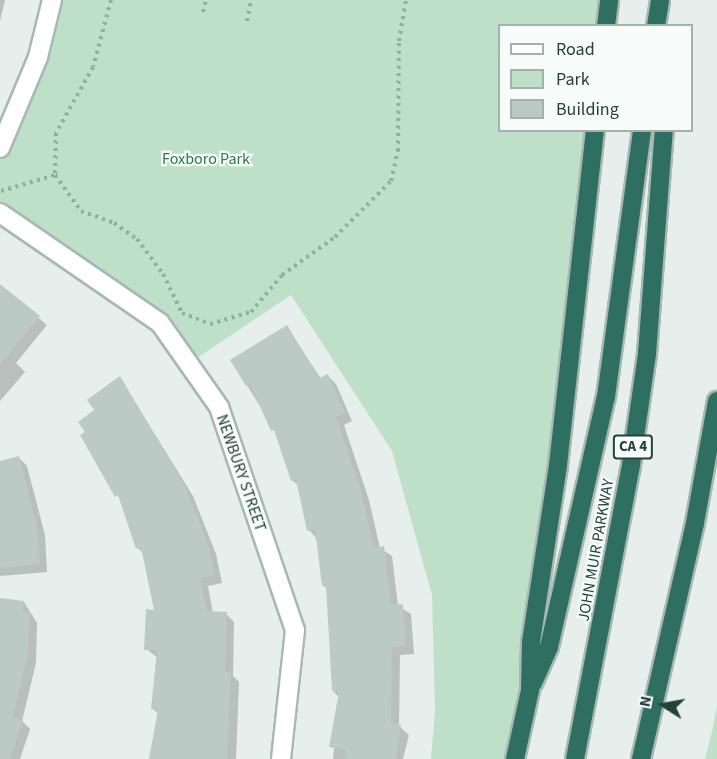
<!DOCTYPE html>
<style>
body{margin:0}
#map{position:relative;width:717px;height:759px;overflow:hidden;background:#e6efeb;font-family:"Source Sans 3",sans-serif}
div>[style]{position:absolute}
.green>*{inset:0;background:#bfe0c8}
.shadow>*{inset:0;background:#0003}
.building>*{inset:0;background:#bbcac4}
.path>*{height:4px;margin-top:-2px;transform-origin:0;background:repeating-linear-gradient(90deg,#86b3a5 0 3px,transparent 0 7.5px)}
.roads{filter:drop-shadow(2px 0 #a8b8b2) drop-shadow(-2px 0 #a8b8b2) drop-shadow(0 2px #a8b8b2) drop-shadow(0 -2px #a8b8b2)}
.street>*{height:18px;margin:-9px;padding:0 9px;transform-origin:9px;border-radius:9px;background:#fff}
.highway>*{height:18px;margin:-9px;padding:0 9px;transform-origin:9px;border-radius:9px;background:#2f6f62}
span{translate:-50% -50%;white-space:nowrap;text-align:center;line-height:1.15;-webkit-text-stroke:4.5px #f7fbf9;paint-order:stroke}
.shield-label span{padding:2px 4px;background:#f7fbf9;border:2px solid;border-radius:4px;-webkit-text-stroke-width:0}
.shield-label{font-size:15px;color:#24423a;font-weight:700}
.park-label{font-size:16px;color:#2d7a4b}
.street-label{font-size:16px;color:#24423a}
.legend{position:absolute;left:498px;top:24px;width:195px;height:108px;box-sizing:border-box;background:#f7fbf9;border:2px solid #a3b1ad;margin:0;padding:8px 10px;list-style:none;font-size:18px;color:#24423a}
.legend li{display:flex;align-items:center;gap:12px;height:30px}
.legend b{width:30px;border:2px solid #a3b1ad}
.north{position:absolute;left:633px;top:675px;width:60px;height:60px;-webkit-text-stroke:4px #f7fbf9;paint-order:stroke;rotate:281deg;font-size:16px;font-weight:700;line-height:24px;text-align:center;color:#24423a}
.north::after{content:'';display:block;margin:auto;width:21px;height:27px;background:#24423a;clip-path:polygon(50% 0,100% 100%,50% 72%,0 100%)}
</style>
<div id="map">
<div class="green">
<i style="clip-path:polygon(52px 0,609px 0,606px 25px,500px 26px,500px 130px,595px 131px,515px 759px,431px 759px,435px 712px,432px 595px,392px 451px,291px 295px,188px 364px,160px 323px,0 213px,0 148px)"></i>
<i style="clip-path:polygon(717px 706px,717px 759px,705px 759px,713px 727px)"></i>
</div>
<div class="shadow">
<i style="clip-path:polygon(0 0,5px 0,0 21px)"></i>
<i style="clip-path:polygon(0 286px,47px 325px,16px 363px,25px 372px,0 401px)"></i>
<i style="clip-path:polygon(287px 327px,321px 379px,328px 376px,336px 384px,352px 421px,344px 425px,369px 500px,380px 548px,392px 556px,398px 606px,411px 614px,414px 654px,400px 655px,399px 726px,409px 735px,403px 759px,333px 759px,339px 697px,333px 691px,328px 590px,323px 585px,317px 539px,309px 530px,300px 487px,292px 480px,278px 436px,247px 385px)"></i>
<i style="clip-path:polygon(120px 378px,193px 496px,216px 554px,222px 583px,208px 586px,213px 613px,226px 614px,234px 622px,233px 676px,239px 682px,236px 759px,150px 759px,159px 714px,153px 709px,158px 658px,146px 649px,156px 611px,144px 554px,138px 548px,122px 502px,82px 436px)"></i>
<i style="clip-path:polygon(19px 458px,27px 466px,45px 535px,47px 572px,0 576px,0 462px)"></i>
<i style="clip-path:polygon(0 600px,24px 602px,37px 623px,36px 663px,22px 721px,30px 729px,20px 759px,0 759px)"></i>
</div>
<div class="building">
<i style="clip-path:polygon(0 284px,40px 316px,0 365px)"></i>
<i style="clip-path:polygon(287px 325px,319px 378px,328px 374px,345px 413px,336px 417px,361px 490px,374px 548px,384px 546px,391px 605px,403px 604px,406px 646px,392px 647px,391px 723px,401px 725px,396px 759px,345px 759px,346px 750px,329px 747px,339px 692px,332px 691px,326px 585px,322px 586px,315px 529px,307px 531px,296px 479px,291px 481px,274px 430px,271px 431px,250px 384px,246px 386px,230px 360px)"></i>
<i style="clip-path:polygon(120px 376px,185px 486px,208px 544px,215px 575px,200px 578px,207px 611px,227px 612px,225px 672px,231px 672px,227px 759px,149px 759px,158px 710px,151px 709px,157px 650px,144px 650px,146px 609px,154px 610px,141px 547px,136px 549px,118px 495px,115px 497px,80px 435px,85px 432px,78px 422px,94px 410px,87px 400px)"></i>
<i style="clip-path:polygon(19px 456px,37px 526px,40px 564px,0 568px,0 461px)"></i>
<i style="clip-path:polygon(0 598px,24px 601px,23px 613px,30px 613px,28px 654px,13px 717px,23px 720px,10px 759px,0 759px)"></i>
</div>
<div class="path">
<i style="left:111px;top:0;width:69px;rotate:105deg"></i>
<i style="left:93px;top:67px;width:76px;rotate:119.3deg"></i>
<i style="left:56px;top:133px;width:42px;rotate:91.4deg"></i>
<i style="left:55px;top:175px;width:44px;rotate:54.2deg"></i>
<i style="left:81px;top:211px;width:35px;rotate:20deg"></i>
<i style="left:114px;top:223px;width:28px;rotate:35deg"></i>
<i style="left:137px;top:239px;width:44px;rotate:53.4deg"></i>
<i style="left:163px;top:274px;width:43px;rotate:64deg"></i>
<i style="left:182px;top:313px;width:30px;rotate:21deg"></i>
<i style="left:210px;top:324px;width:43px;rotate:-16.3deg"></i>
<i style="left:251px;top:312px;width:48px;rotate:-50deg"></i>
<i style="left:282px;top:275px;width:65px;rotate:-35.6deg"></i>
<i style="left:335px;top:237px;width:79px;rotate:-45deg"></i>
<i style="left:391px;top:181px;width:31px;rotate:-77deg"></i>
<i style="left:398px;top:151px;width:110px;rotate:-89.5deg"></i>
<i style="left:399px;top:41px;width:42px;rotate:-80.3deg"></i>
<i style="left:203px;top:12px;width:12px;rotate:-76deg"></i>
<i style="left:247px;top:21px;width:21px;rotate:-79deg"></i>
<i style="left:1px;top:191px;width:56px;rotate:-16.5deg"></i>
</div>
<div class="roads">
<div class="street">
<i style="left:0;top:148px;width:99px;rotate:-67.3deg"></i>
<i style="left:38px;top:57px;width:59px;rotate:-76.2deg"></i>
<i style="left:0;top:213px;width:194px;rotate:34.5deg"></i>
<i style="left:160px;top:323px;width:103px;rotate:54.9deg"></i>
<i style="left:219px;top:407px;width:236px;rotate:71.2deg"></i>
<i style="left:295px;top:630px;width:130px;rotate:96.2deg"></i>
</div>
<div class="highway">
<i style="left:606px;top:26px;width:26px;rotate:-83deg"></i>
<i style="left:656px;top:26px;width:26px;rotate:-81deg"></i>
<i style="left:533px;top:683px;width:39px;rotate:-66deg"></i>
<i style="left:549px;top:647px;width:256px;rotate:-77.2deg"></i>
<i style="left:606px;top:397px;width:269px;rotate:-82.3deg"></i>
<i style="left:515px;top:759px;width:71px;rotate:-77.7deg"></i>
<i style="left:530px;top:690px;width:48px;rotate:-88.8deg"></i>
<i style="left:531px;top:642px;width:179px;rotate:-81.3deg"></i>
<i style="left:558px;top:465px;width:337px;rotate:-83.7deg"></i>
<i style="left:575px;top:759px;width:299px;rotate:-79.2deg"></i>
<i style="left:631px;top:465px;width:112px;rotate:-81.8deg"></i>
<i style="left:647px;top:354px;width:225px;rotate:-85.7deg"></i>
<i style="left:641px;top:759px;width:242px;rotate:-77.1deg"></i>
<i style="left:695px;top:523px;width:124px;rotate:-79.8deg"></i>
</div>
</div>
<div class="shield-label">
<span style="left:633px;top:447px">CA 4</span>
</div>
<div class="park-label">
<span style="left:206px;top:159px">Foxboro Park</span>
</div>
<div class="street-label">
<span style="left:241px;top:473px;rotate:71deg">NEWBURY STREET</span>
<span style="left:596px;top:550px;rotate:-80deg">JOHN MUIR PARKWAY</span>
</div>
<ul class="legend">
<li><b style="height:8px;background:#fff"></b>Road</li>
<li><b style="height:16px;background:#bfe0c8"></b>Park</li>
<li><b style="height:16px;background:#bbcac4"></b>Building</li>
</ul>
<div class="north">N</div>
</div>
